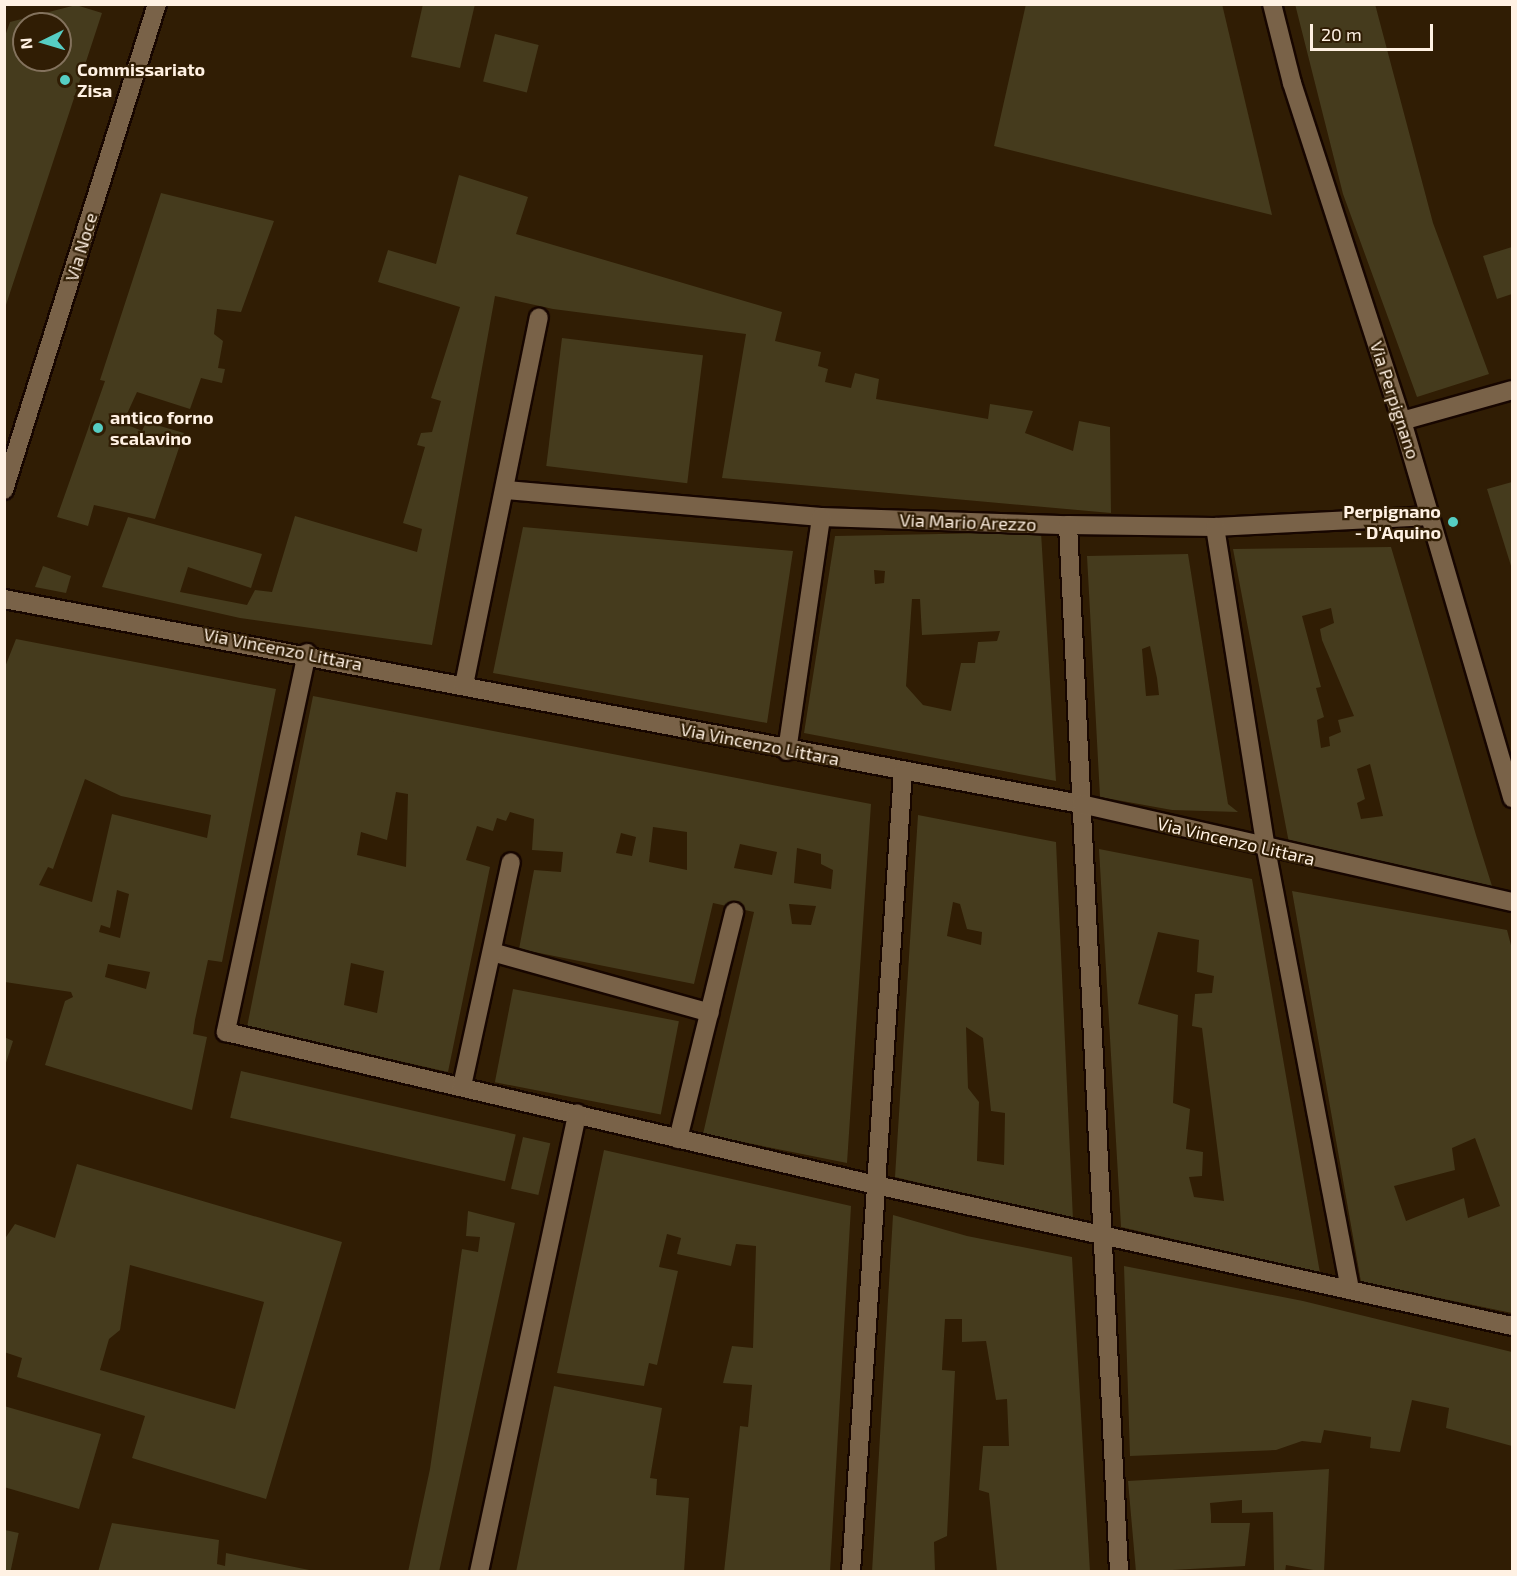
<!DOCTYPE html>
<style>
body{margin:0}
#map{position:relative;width:1517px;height:1576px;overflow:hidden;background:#301d04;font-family:"Exo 2",sans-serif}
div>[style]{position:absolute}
.building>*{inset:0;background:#453b1d;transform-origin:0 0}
.roads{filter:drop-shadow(2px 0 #170600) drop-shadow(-2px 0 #170600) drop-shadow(0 2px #170600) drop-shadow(0 -2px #170600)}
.minor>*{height:18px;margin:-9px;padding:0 9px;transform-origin:9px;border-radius:9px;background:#796248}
.tertiary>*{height:18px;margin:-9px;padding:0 9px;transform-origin:9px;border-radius:9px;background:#796248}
.dots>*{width:16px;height:16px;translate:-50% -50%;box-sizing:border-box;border:3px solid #301d04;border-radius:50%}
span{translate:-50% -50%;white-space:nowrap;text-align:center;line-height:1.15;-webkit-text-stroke:4.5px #301d04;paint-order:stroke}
.poi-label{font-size:18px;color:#fff1e3;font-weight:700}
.left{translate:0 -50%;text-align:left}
.right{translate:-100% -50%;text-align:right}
.street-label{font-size:18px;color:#fff1e3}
.frame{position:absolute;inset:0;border:6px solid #fff1e3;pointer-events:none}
.north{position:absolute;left:12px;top:12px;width:60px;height:60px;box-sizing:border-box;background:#301d04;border:2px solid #83725d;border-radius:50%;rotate:265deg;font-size:16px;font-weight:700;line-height:24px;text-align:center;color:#fff1e3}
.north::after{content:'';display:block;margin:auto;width:21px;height:27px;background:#56cec3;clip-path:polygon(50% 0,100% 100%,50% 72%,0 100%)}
.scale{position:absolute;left:1310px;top:24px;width:123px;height:27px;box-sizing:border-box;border:3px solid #fff1e3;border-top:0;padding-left:8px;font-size:18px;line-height:21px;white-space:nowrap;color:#fff1e3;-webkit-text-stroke:4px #301d04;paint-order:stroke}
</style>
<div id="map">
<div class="building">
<i style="clip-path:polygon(423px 4px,475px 4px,460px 68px,411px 57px)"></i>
<i style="clip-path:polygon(1026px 4px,1222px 4px,1272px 215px,994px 146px)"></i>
<i style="clip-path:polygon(1295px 4px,1375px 4px,1433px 223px,1489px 374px,1417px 397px,1343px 194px)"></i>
<i style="clip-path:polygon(evenodd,76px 5px,102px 13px,4px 311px,4px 39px,10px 22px,76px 5px,24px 24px,60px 24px,60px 60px,24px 60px,24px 24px)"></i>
<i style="left:495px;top:34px;width:45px;height:49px;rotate:14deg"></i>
<i style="clip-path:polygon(459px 175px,528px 197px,516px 234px,782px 312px,775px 341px,821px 352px,818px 366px,828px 369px,825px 382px,851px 388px,855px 373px,879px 379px,876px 399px,988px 419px,990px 404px,1033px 411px,1025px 433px,1073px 451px,1079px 421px,1110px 427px,1111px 513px,722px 478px,746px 334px,553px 309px,495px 296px,432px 645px,240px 618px,102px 587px,128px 517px,262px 554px,251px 588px,188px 567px,180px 592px,247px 605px,255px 590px,272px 592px,295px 516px,417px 552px,422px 529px,403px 523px,425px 447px,417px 445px,421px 433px,432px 432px,441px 401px,431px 398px,460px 307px,378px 282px,388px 250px,436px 264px)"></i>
<i style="clip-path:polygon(161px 193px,274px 221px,241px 312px,217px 309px,214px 334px,223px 341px,218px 368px,225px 369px,222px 383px,201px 378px,190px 409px,137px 392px,126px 416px,123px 423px,142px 431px,146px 422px,184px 433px,155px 519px,94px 505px,88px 526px,57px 517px,105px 381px,100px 380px)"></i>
<i style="clip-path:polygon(1512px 247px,1512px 294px,1497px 299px,1483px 256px)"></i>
<i style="left:562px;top:338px;width:142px;height:129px;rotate:7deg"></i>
<i style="clip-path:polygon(1512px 482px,1512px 569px,1487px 489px)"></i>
<i style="clip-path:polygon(523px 527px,793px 551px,767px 723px,493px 673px)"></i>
<i style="clip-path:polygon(evenodd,1041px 532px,1056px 781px,804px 733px,835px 536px,1041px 532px,874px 570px,885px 571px,884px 583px,875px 584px,874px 570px,1041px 532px,912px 599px,920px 599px,922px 635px,1000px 631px,997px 641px,978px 642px,975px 663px,961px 663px,951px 711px,923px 705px,906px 686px,912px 599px)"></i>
<i style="clip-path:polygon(evenodd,1391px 547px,1476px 835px,1492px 886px,1289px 843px,1233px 549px,1391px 547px,1331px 608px,1334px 623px,1320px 629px,1322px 640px,1354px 716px,1338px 720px,1341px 732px,1329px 737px,1330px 746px,1321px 748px,1317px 720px,1324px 717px,1316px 688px,1321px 687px,1302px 616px,1331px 608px,1391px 547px,1370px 764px,1383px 816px,1361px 819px,1357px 803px,1365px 799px,1357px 769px,1370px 764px)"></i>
<i style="clip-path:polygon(evenodd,1188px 554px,1228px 804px,1238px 812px,1172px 810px,1100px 797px,1087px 556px,1188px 554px,1150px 646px,1157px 678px,1159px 695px,1146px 696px,1142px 649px,1150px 646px)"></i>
<i style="clip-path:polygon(43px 566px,71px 576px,66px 593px,35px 587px)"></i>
<i style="clip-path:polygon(evenodd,16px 639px,276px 689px,222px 962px,208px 960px,195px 1020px,193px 1034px,207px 1037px,192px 1110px,45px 1065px,65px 1001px,73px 997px,71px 992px,5px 982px,5px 667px,16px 639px,85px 779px,121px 796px,211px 815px,207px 838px,112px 814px,92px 902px,39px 885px,48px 867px,53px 869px,85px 779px,16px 639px,117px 890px,129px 894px,120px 938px,99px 932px,101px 925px,110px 928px,117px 890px,16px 639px,108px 964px,150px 972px,146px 989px,105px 977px,108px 964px)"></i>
<i style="clip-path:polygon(evenodd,313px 696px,871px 804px,847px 1163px,703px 1134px,754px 912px,713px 903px,694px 984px,519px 949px,534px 870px,561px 872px,563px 852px,532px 850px,534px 819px,510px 812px,506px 821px,497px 818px,493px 831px,477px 826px,466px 860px,490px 867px,448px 1072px,247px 1027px,313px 696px,396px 792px,408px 794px,406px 867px,357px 855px,361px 832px,387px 840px,396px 792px,313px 696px,653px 827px,687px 832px,687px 870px,649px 862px,653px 827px,313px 696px,621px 833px,636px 837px,632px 856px,616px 853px,621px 833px,313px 696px,740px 844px,777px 852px,772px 875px,734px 868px,740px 844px,313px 696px,797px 848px,821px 854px,821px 864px,833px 870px,831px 889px,794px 883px,797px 848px,313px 696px,789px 904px,816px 906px,811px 925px,792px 924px,789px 904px,313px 696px,351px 963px,384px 971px,377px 1013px,344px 1005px,351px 963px)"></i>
<i style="clip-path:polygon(evenodd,918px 815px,1056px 842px,1073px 1220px,895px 1177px,918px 815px,953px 902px,960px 904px,967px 929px,982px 932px,981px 945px,947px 936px,953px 902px,918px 815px,966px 1027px,983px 1038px,991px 1111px,1005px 1113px,1004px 1165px,977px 1161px,979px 1102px,968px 1088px,966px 1027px)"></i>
<i style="clip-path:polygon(evenodd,1099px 849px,1252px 879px,1320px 1273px,1121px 1227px,1099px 849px,1158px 932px,1199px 940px,1197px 972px,1214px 976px,1212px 993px,1195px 994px,1192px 1026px,1202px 1028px,1224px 1201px,1194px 1197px,1189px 1177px,1202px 1176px,1203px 1152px,1186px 1149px,1190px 1109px,1173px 1103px,1178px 1015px,1138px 1004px,1158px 932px)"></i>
<i style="clip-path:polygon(evenodd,1292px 891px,1507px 930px,1512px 949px,1512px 1313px,1361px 1282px,1292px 891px,1475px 1138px,1500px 1206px,1468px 1218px,1464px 1198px,1406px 1221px,1394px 1186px,1455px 1170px,1452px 1148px,1475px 1138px)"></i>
<i style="left:513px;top:989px;width:169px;height:95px;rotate:11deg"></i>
<i style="clip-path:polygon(4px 1037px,13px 1041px,5px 1066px,4px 1066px)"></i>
<i style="left:241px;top:1071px;width:282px;height:48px;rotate:13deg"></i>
<i style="left:523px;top:1137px;width:28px;height:53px;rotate:13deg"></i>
<i style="clip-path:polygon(604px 1150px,851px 1206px,830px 1572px,724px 1572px,740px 1426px,748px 1427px,752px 1385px,723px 1383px,732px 1346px,753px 1348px,756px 1246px,736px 1244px,731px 1266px,677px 1254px,681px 1238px,667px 1234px,659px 1267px,678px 1271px,657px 1365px,649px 1363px,644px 1386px,557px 1373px)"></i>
<i style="clip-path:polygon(evenodd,77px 1164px,342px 1242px,266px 1499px,132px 1458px,145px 1416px,17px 1377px,22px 1358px,4px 1352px,4px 1240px,15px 1224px,55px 1238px,77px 1164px,130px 1265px,264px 1302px,235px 1409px,100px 1370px,109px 1339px,120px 1330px,130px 1265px)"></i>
<i style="clip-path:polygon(468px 1211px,515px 1223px,439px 1572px,408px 1572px,430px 1469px,462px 1249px,478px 1252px,480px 1237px,466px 1236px)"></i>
<i style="clip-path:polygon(893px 1215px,967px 1236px,1072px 1257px,1090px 1572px,997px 1572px,989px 1493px,979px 1490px,983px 1446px,1009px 1446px,1007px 1399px,996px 1400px,986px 1341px,962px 1342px,962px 1319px,945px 1319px,942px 1370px,955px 1371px,947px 1536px,934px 1542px,935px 1572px,872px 1572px)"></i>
<i style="clip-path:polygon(1124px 1266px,1303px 1301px,1512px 1352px,1512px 1446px,1446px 1428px,1449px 1408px,1412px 1400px,1400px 1452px,1370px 1448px,1371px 1437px,1324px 1430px,1321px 1443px,1302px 1441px,1276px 1450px,1130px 1456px)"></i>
<i style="clip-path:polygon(554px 1386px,662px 1408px,650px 1478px,657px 1479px,656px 1495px,689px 1498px,684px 1572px,516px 1572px)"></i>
<i style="clip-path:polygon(4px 1406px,101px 1434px,79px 1509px,4px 1487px)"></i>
<i style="clip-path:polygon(1329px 1469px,1324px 1572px,1286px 1565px,1285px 1572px,1274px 1572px,1273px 1512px,1242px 1513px,1242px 1500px,1210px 1503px,1211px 1515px,1211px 1523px,1250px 1523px,1245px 1566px,1136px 1572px,1128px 1481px)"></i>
<i style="clip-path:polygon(112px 1523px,219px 1540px,217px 1564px,225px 1566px,226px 1553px,319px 1572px,98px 1572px)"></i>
<i style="left:5px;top:1530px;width:14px;height:42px;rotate:12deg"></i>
</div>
<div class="roads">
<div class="minor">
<i style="left:1402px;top:421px;width:114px;rotate:-15.7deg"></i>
<i style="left:4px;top:490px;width:510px;rotate:-72.53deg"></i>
<i style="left:506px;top:490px;width:316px;rotate:4.9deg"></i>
<i style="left:821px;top:517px;width:247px;rotate:1.9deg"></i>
<i style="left:1068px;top:525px;width:147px;rotate:0.8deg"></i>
<i style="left:1215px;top:527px;width:216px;rotate:-2.9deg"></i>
<i style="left:1068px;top:525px;width:1048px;rotate:87.21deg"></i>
<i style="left:1215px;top:527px;width:326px;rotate:81deg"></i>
<i style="left:1266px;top:849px;width:449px;rotate:79.2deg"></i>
<i style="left:4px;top:599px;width:1096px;rotate:10.78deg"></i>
<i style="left:1081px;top:804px;width:442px;rotate:12.8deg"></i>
<i style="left:307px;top:653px;width:388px;rotate:102.1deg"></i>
<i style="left:226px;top:1032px;width:668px;rotate:13.25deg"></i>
<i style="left:876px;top:1185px;width:651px;rotate:12.5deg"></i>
<i style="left:464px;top:685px;width:375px;rotate:-78.5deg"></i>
<i style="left:787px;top:751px;width:236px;rotate:-81.7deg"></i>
<i style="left:492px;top:952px;width:226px;rotate:15.6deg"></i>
<i style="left:462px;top:1086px;width:229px;rotate:-77.7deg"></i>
<i style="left:678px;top:1139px;width:234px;rotate:-76.1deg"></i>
<i style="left:479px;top:1572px;width:469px;rotate:-77.9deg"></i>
<i style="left:851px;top:1572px;width:803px;rotate:-86.29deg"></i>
</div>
<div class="tertiary">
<i style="left:1272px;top:4px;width:81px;rotate:75.8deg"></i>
<i style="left:1292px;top:83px;width:355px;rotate:72deg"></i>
<i style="left:1402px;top:421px;width:393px;rotate:73.7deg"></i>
</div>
</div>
<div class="dots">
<i style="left:65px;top:80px;background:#56cec3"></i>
<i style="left:98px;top:428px;background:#56cec3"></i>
<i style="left:1453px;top:522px;background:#56cec3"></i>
</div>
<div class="poi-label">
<span class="left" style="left:77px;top:80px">Commissariato<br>Zisa</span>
<span class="left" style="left:110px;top:428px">antico forno<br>scalavino</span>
<span class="right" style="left:1441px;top:522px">Perpignano<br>- D'Aquino</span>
</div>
<div class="street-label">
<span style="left:81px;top:247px;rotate:-73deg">Via Noce</span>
<span style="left:1395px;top:400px;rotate:72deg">Via Perpignano</span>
<span style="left:968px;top:522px;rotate:2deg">Via Mario Arezzo</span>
<span style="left:283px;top:649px;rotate:11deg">Via Vincenzo Littara</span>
<span style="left:760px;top:744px;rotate:11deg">Via Vincenzo Littara</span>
<span style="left:1236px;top:841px;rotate:13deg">Via Vincenzo Littara</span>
</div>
<div class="frame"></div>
<div class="north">N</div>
<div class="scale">20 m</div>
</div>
